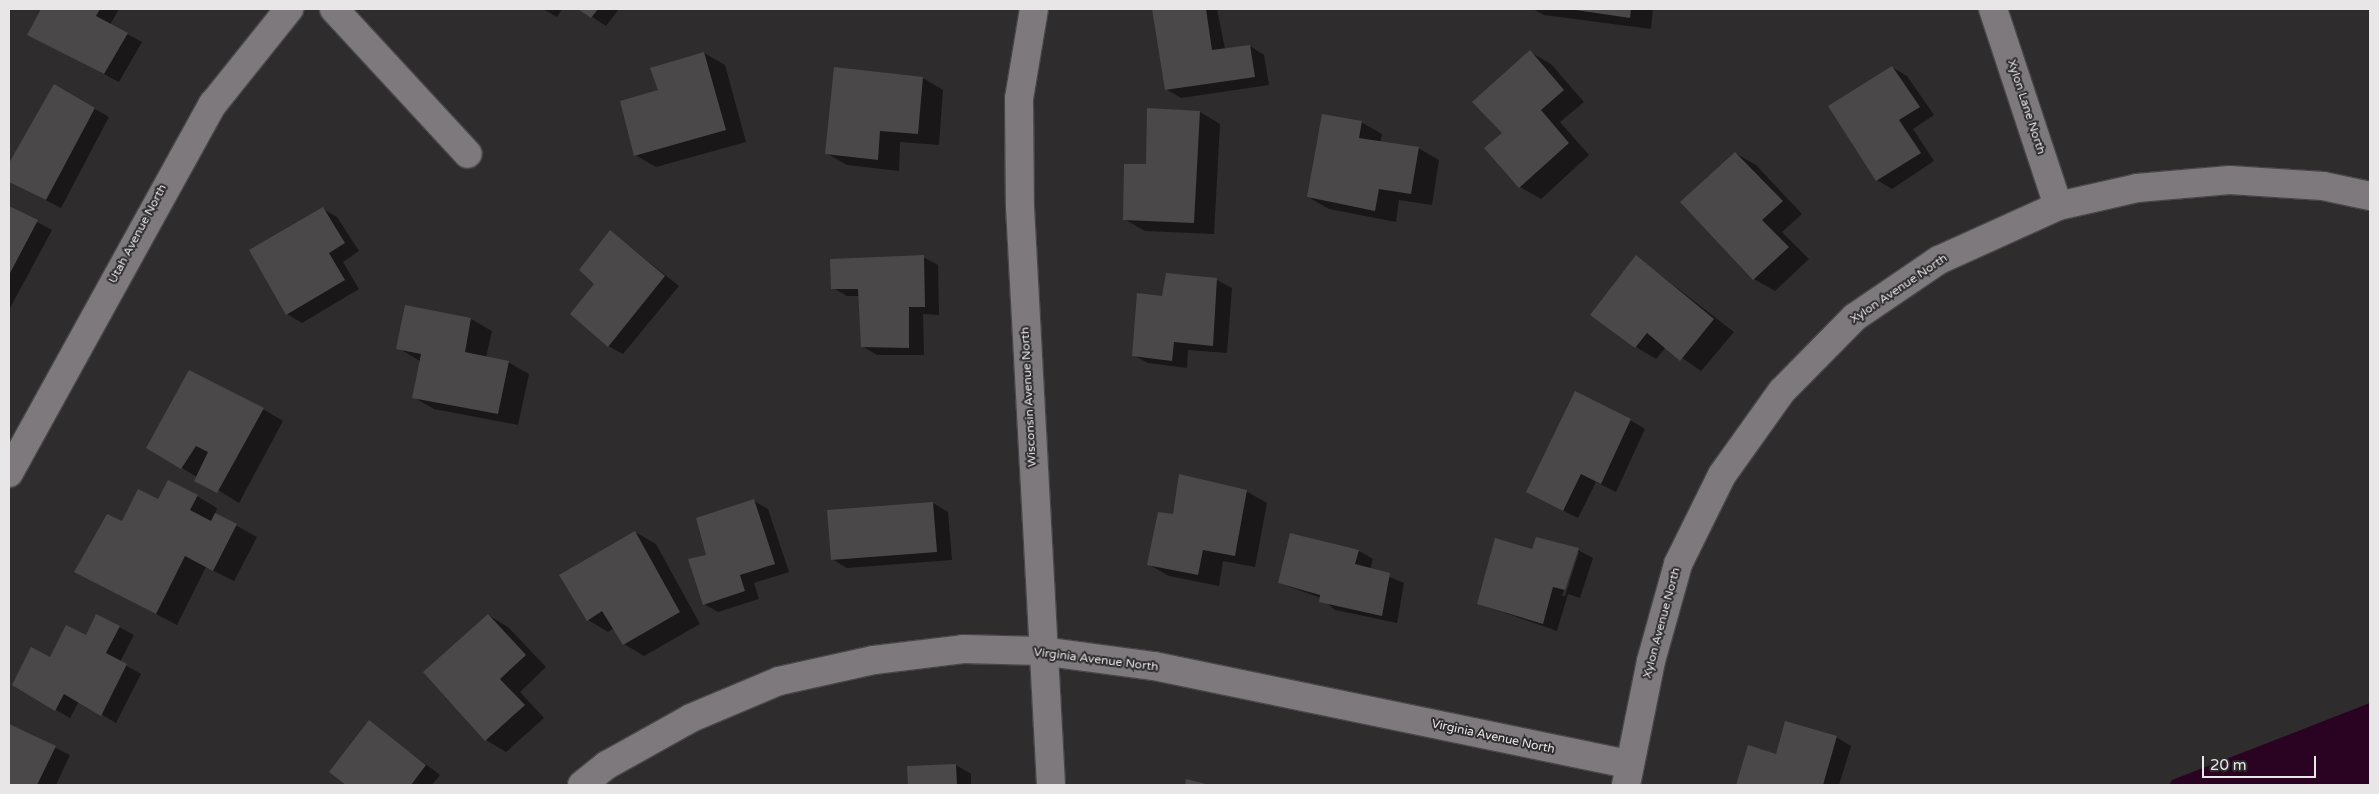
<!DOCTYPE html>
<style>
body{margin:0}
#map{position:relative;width:2379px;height:794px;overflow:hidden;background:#2f2c2e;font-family:"Varela Round",sans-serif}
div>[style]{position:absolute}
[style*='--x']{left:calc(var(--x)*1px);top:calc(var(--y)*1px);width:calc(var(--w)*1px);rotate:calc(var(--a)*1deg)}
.water>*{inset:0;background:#2b0322}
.shadow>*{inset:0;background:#0007}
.building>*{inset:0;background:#4b484a}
.roads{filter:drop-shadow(1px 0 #494748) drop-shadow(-1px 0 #494748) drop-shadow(0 1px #494748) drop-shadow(0 -1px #494748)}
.minor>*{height:28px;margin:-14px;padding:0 14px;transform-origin:14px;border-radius:14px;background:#7d797c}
span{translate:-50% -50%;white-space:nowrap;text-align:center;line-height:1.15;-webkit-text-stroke:4px #2f2c2e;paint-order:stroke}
.street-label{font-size:12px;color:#e8e6e7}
.frame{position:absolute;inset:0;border:10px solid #e8e6e7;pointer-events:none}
.scale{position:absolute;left:2202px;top:756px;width:114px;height:22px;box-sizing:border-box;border:2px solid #e8e6e7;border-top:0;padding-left:6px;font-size:15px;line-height:18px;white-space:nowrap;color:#e8e6e7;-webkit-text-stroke:4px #2f2c2e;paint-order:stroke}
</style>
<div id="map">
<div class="water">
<i style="clip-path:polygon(2370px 703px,2370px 785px,2169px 785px,2172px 780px)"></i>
</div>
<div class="shadow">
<i style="clip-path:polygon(42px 9px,119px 9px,110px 25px,142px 42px,119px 82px,29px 35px)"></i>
<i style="clip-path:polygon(543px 9px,562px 9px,557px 17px)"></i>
<i style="clip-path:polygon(580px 9px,619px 9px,606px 26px)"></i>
<i style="clip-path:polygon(1217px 9px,1225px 49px,1250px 46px,1264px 55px,1269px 85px,1181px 98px,1166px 89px,1154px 10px)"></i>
<i style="clip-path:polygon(1533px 9px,1653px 9px,1651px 29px,1544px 15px)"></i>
<i style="clip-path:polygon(1530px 52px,1551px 64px,1584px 102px,1560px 122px,1589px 155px,1541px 199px,1520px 187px,1504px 133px)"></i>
<i style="clip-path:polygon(704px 53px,725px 65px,746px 142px,656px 167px,635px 155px,659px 91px)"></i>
<i style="clip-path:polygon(1892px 67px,1907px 76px,1934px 115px,1913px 129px,1934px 161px,1892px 189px,1877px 180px,1830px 106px)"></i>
<i style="clip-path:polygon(923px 78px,943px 90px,939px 145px,900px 142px,899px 171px,847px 165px,826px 153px)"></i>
<i style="clip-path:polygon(54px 85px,109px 117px,61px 208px,9px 181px,9px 165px)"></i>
<i style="clip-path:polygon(1200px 112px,1220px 124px,1214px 234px,1145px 231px,1124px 219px,1147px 165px)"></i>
<i style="clip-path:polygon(1361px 122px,1382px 134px,1380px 143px,1418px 148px,1439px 160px,1432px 205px,1399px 200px,1396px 222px,1329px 209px,1308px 197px)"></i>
<i style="clip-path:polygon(1735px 153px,1756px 165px,1802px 214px,1782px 232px,1809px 259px,1775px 291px,1754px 279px)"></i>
<i style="clip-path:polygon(9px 207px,52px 230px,9px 310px)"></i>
<i style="clip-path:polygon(323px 209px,337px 217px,359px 251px,343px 262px,359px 289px,302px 323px,287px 314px)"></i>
<i style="clip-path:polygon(611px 232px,679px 286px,623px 354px,608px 346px,596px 283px)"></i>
<i style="clip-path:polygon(923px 257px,938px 265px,939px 315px,923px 314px,924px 355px,877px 355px,862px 346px,860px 296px,847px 296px,833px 288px)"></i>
<i style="clip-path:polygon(1637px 257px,1734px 332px,1701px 371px,1666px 347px,1656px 359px,1636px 347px)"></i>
<i style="clip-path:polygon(1217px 280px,1232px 288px,1227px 353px,1188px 350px,1187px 368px,1148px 363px,1133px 355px,1163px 297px)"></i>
<i style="clip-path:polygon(406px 307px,471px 319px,492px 331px,486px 358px,508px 362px,529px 374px,518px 425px,434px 409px,413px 397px,420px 361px,398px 348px)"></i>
<i style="clip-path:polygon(263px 409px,283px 421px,239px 503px,148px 447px)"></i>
<i style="clip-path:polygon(1630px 420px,1645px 429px,1616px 492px,1596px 482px,1578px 518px,1542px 500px)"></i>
<i style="clip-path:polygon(1246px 491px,1267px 503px,1255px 567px,1223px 561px,1219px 586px,1169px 576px,1148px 564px,1174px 515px)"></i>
<i style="clip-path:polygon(197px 496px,217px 508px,215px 514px,257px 537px,234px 581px,206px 567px,177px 625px,76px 572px,122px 523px,158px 501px)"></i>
<i style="clip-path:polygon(754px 501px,768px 509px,789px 572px,754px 583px,759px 599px,718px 612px,704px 604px,708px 556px)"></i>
<i style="clip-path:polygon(933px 503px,948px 512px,952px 560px,847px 568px,832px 559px,828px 511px)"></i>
<i style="clip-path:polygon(635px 532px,656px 544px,700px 624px,644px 656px,624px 644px,614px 628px,608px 632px,588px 620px)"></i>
<i style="clip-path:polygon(evenodd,1578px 550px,1593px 558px,1580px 598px,1568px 594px,1557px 631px,1479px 604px,1533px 551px,1578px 550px,1576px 552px,1579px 552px,1565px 596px,1562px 596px,1576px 552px)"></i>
<i style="clip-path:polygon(1359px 551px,1373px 559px,1370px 569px,1404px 583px,1397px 623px,1335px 610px,1321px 598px,1279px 583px)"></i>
<i style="clip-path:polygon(488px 615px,508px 627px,546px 667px,520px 692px,544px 718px,506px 752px,486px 740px,425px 672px)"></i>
<i style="clip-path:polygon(119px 627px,134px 635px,120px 662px,141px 674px,116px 723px,79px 701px,70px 718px,13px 685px,86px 637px)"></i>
<i style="clip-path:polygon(369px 721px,440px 775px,432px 785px,348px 785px,331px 772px)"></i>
<i style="clip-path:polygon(9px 725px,70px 755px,56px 785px,9px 785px)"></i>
<i style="clip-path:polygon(1836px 737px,1851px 746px,1839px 785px,1738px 784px,1777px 755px)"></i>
<i style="clip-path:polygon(956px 765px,971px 774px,971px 785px,909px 785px,908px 767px)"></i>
</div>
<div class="building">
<i style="clip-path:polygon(41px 9px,100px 9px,96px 16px,128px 33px,104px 74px,27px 35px)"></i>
<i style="clip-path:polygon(578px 9px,598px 9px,591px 18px)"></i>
<i style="clip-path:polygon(1152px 9px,1206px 9px,1212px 50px,1250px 45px,1255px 77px,1165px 90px)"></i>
<i style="clip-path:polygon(1569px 9px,1631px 9px,1630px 18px)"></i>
<i style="clip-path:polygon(1530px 50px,1564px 90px,1541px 110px,1569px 143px,1519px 188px,1484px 148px,1502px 133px,1472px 102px)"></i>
<i style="clip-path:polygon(704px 52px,726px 130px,634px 156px,620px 101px,658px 90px,650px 68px)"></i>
<i style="clip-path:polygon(1892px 66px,1920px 107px,1899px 120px,1921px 153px,1876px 181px,1828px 106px)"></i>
<i style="clip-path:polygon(834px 67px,923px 77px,918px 134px,880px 131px,878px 160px,825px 154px)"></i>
<i style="clip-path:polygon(54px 84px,95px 108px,46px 200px,9px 182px,9px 163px)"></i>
<i style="clip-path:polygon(1147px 108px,1200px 111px,1194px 223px,1123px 220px,1124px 164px,1146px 164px)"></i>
<i style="clip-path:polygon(1322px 114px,1362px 121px,1359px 138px,1419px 147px,1411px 194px,1379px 189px,1375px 211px,1307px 197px)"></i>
<i style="clip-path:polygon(1735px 152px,1783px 201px,1762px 220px,1789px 247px,1753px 280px,1680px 202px)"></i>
<i style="clip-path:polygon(9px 206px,38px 220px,9px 275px)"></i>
<i style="clip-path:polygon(323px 207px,345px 243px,329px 253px,345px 280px,286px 315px,249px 250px)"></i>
<i style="clip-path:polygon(610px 230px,665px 276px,608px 347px,570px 314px,594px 284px,579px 270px)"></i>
<i style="clip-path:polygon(924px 255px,925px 307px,909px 307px,909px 348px,861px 347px,858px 289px,831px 289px,830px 259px)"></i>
<i style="clip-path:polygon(1636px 255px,1714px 319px,1680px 361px,1647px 333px,1635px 348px,1590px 315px)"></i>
<i style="clip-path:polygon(1166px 273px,1217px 278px,1213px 346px,1174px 342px,1172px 361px,1132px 356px,1137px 293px,1162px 296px)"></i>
<i style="clip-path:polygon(405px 305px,471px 318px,465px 352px,509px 361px,498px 414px,412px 398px,421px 354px,396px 349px)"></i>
<i style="clip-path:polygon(189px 370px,264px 408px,217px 493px,194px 481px,208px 452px,196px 446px,181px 469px,146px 448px)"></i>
<i style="clip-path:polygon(1575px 391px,1631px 419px,1601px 484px,1581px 474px,1563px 511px,1526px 492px)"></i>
<i style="clip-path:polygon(1179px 474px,1247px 490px,1235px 556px,1203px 550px,1198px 575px,1147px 565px,1158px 512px,1173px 514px)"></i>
<i style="clip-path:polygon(168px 480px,198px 495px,190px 510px,211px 521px,215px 513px,237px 524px,213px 571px,185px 556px,156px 614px,74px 572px,107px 514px,122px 521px,138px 489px,158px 499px)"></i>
<i style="clip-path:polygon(754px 499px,775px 564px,740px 575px,745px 591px,703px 605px,688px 559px,706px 555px,696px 518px)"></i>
<i style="clip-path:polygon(933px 502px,937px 552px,831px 560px,827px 510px)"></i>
<i style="clip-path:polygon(635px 531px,680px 612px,623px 645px,602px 611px,587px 621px,559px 575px)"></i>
<i style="clip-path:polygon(1290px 533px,1359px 550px,1355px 564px,1390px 573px,1382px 616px,1319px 602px,1320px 595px,1278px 583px)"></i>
<i style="clip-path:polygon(1536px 537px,1579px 548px,1565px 590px,1553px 587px,1543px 624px,1477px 604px,1495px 538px,1532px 549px)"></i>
<i style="clip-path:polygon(96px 614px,120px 626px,106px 653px,127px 664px,101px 716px,64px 694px,55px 711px,12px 685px,31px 647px,50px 657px,66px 625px,86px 635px)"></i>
<i style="clip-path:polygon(488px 614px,526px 655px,500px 679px,525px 705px,485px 741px,423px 672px)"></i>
<i style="clip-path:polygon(369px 720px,426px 765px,411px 785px,346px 785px,329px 772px)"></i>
<i style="clip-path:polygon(1785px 721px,1837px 736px,1823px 785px,1736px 785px,1748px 745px,1776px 754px)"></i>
<i style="clip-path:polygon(9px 724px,56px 746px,37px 785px,9px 785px)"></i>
<i style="clip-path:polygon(956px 764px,957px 785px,908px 785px,907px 766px)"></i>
<i style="clip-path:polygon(1186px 779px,1210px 785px,1185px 785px)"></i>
</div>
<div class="roads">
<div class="minor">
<i style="--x:334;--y:9;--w:197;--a:47.3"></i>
<i style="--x:1034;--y:9;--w:91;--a:99.5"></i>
<i style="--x:1019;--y:99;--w:108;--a:89.5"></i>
<i style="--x:1020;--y:207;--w:579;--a:86.93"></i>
<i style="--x:1993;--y:9;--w:207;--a:71.7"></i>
<i style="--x:9;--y:473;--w:422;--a:-61.1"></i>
<i style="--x:213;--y:104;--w:122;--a:-51.3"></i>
<i style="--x:582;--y:785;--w:32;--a:-39"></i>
<i style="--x:607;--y:765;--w:96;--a:-29.2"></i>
<i style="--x:691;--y:718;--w:95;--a:-22.8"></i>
<i style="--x:779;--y:681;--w:97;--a:-12.5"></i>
<i style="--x:874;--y:660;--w:90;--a:-7"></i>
<i style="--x:963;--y:649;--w:78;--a:1.5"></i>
<i style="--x:1041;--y:651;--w:114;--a:7.6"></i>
<i style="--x:1154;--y:666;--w:486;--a:11.7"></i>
<i style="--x:1626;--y:785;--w:126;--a:-78.6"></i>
<i style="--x:1651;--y:661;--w:101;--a:-74.4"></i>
<i style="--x:1678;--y:564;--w:99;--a:-63.7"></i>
<i style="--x:1722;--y:475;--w:103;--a:-54.5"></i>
<i style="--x:1782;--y:391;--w:104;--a:-45.4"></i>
<i style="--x:1855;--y:317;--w:102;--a:-34.2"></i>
<i style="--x:1939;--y:260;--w:131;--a:-24.4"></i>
<i style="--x:2058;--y:206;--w:81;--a:-12.8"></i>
<i style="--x:2137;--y:188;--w:93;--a:-4.9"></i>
<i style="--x:2230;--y:180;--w:93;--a:3.7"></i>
<i style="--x:2323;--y:186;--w:48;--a:12"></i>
</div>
</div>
<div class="street-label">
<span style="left:2026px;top:107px;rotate:72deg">Xylon Lane North</span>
<span style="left:138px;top:234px;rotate:-62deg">Utah Avenue North</span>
<span style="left:1899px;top:289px;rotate:-34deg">Xylon Avenue North</span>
<span style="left:1029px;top:397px;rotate:-93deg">Wisconsin Avenue North</span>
<span style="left:1662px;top:623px;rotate:-75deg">Xylon Avenue North</span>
<span style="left:1096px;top:660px;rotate:7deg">Virginia Avenue North</span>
<span style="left:1493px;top:737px;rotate:12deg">Virginia Avenue North</span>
</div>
<div class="frame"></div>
<div class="scale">20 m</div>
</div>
